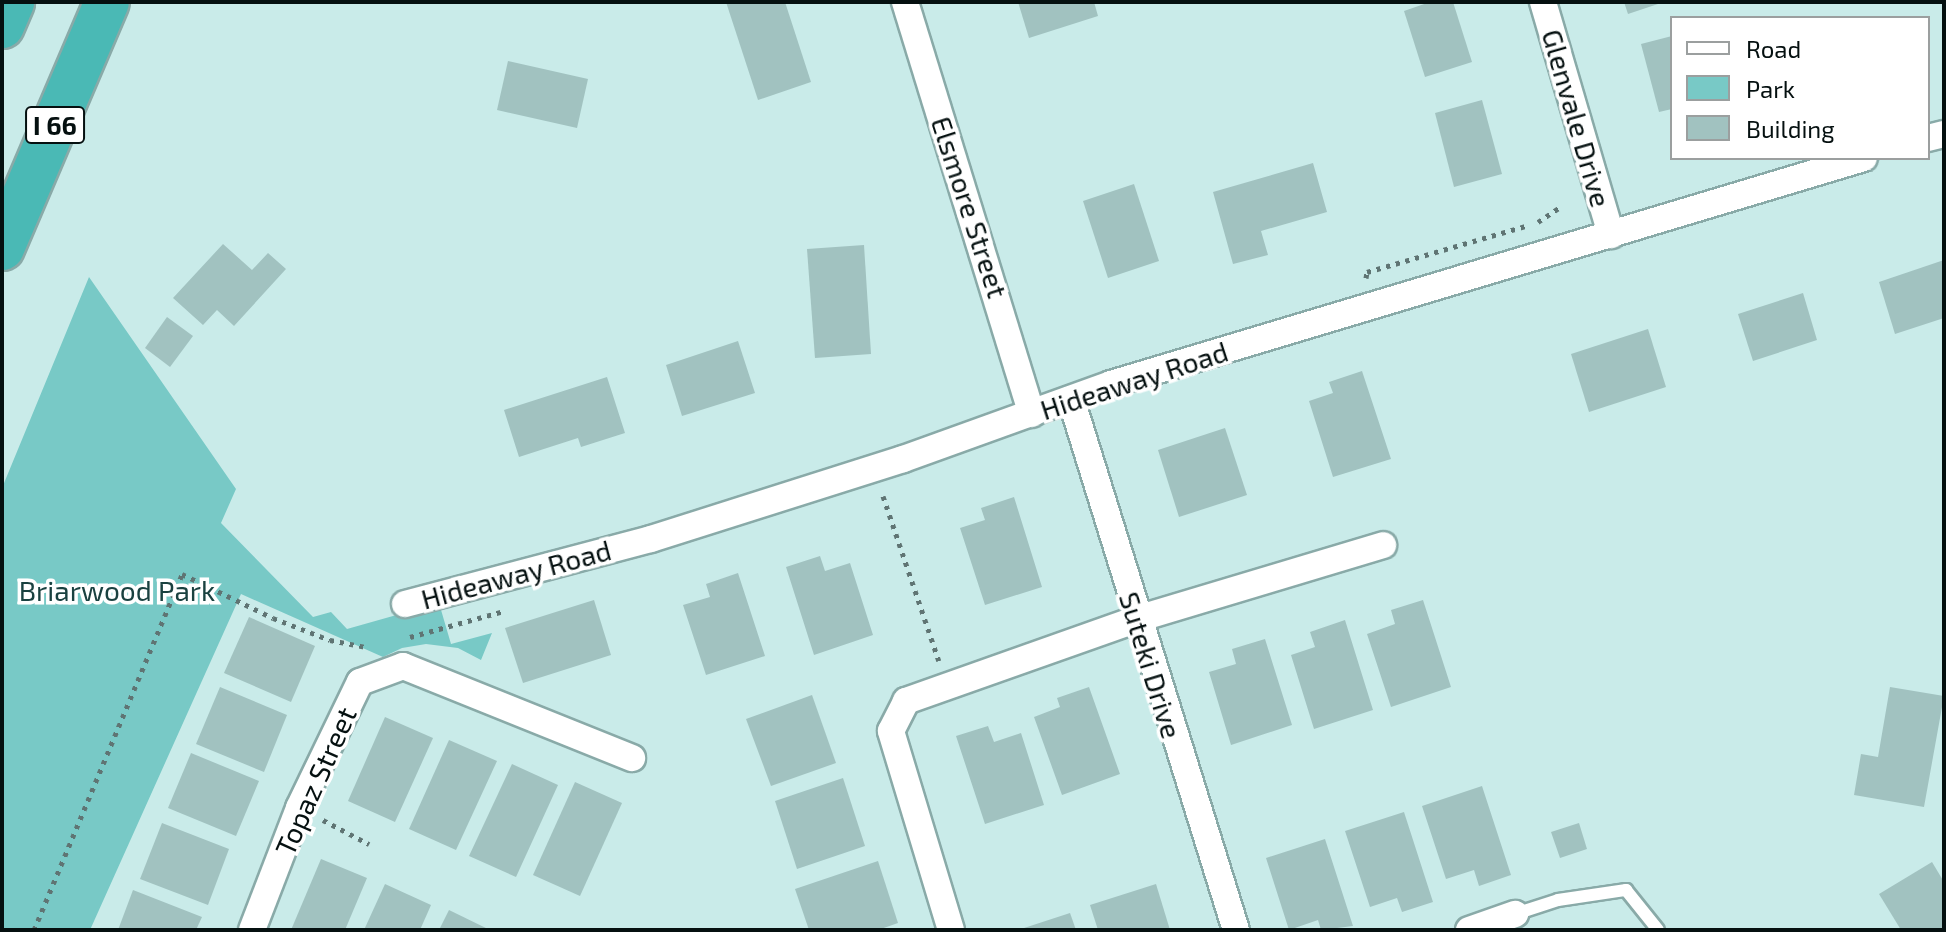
<!DOCTYPE html>
<style>
body{margin:0}
#map{position:relative;width:1946px;height:932px;overflow:hidden;background:#c9ebe9;font-family:"Exo 2",sans-serif}
div>[style]{position:absolute}
[style*='--x']{left:calc(var(--x)*1px);top:calc(var(--y)*1px);width:calc(var(--w)*1px);rotate:calc(var(--a)*1deg)}
.green>*{inset:0;background:#78c9c6}
.building>*{inset:0;background:#a1c2c0}
.path>*{height:5px;margin-top:-2.5px;transform-origin:0;background:repeating-linear-gradient(90deg,#5f7473 0 4px,transparent 0 10px)}
.roads{filter:drop-shadow(2px 0 #89aaa8) drop-shadow(-2px 0 #89aaa8) drop-shadow(0 2px #89aaa8) drop-shadow(0 -2px #89aaa8)}
.lane>*{height:12px;margin:-6px;padding:0 6px;transform-origin:6px;border-radius:6px;background:#fff}
.street>*{height:26px;margin:-13px;padding:0 13px;transform-origin:13px;border-radius:13px;background:#fff}
.highway>*{height:44px;margin:-22px;padding:0 22px;transform-origin:22px;border-radius:22px;background:#4ab9b5}
span{translate:-50% -50%;white-space:nowrap;text-align:center;line-height:1.15;-webkit-text-stroke:7px #fff;paint-order:stroke}
.shield-label span{padding:2px 6px;background:#fff;border:2px solid;border-radius:6px;-webkit-text-stroke-width:0}
.shield-label{font-size:26px;color:#051010;font-weight:700}
.street-label{font-size:28px;color:#051010}
.park-label{font-size:28px;color:#1a4140}
.frame{position:absolute;inset:0;border:4px solid #051010;pointer-events:none}
.legend{position:absolute;left:1670px;top:16px;width:260px;height:144px;box-sizing:border-box;background:#fff;border:2px solid #9b9f9f;margin:0;padding:10px 14px;list-style:none;font-size:24px;color:#051010}
.legend li{display:flex;align-items:center;gap:16px;height:40px}
.legend b{width:40px;border:2px solid #9b9f9f}
</style>
<div id="map">
<div class="green">
<i style="clip-path:polygon(89px 277px,236px 489px,221px 523px,313px 617px,331px 612px,347px 629px,439px 603px,451px 644px,492px 633px,481px 660px,458px 648px,426px 644px,402px 648px,383px 657px,241px 594px,90px 930px,2px 930px,2px 488px)"></i>
</div>
<div class="building">
<i style="clip-path:polygon(726px 2px,785px 2px,811px 82px,758px 100px)"></i>
<i style="clip-path:polygon(1018px 2px,1094px 2px,1098px 16px,1029px 38px)"></i>
<i style="clip-path:polygon(1430px 2px,1453px 2px,1472px 62px,1425px 77px,1404px 11px)"></i>
<i style="clip-path:polygon(1624px 2px,1660px 2px,1661px 3px,1628px 14px)"></i>
<i style="clip-path:polygon(1672px 36px,1672px 109px,1659px 112px,1641px 44px)"></i>
<i style="clip-path:polygon(508px 61px,588px 79px,577px 128px,497px 110px)"></i>
<i style="clip-path:polygon(1482px 100px,1502px 174px,1454px 187px,1435px 113px)"></i>
<i style="clip-path:polygon(1313px 163px,1327px 212px,1261px 231px,1268px 255px,1233px 264px,1213px 192px)"></i>
<i style="clip-path:polygon(1134px 184px,1159px 261px,1108px 278px,1083px 201px)"></i>
<i style="clip-path:polygon(223px 244px,252px 270px,268px 253px,286px 269px,234px 326px,217px 310px,203px 325px,173px 298px)"></i>
<i style="clip-path:polygon(864px 245px,871px 354px,815px 358px,807px 249px)"></i>
<i style="clip-path:polygon(1944px 260px,1944px 318px,1895px 334px,1879px 282px)"></i>
<i style="clip-path:polygon(1803px 293px,1817px 340px,1753px 361px,1738px 314px)"></i>
<i style="clip-path:polygon(167px 317px,193px 336px,170px 367px,145px 348px)"></i>
<i style="clip-path:polygon(1648px 329px,1666px 387px,1589px 412px,1571px 354px)"></i>
<i style="clip-path:polygon(738px 341px,755px 393px,682px 416px,666px 365px)"></i>
<i style="clip-path:polygon(1362px 371px,1391px 459px,1333px 477px,1309px 401px,1333px 393px,1329px 382px)"></i>
<i style="clip-path:polygon(607px 377px,625px 433px,581px 447px,578px 438px,519px 457px,504px 410px)"></i>
<i style="clip-path:polygon(1225px 428px,1247px 495px,1179px 517px,1158px 450px)"></i>
<i style="clip-path:polygon(1014px 497px,1042px 587px,985px 605px,960px 528px,985px 520px,981px 508px)"></i>
<i style="clip-path:polygon(820px 556px,825px 571px,850px 563px,873px 635px,814px 655px,786px 567px)"></i>
<i style="clip-path:polygon(738px 573px,765px 656px,706px 675px,683px 605px,710px 597px,706px 584px)"></i>
<i style="clip-path:polygon(594px 600px,611px 655px,523px 683px,505px 628px)"></i>
<i style="clip-path:polygon(1423px 600px,1451px 687px,1391px 707px,1367px 634px,1395px 624px,1391px 610px)"></i>
<i style="clip-path:polygon(249px 617px,315px 646px,291px 702px,224px 673px)"></i>
<i style="clip-path:polygon(1345px 620px,1373px 710px,1314px 729px,1291px 655px,1315px 647px,1310px 632px)"></i>
<i style="clip-path:polygon(1265px 639px,1292px 725px,1231px 745px,1209px 672px,1236px 664px,1232px 649px)"></i>
<i style="clip-path:polygon(220px 687px,287px 715px,264px 772px,196px 744px)"></i>
<i style="clip-path:polygon(1089px 687px,1120px 774px,1062px 795px,1034px 717px,1060px 707px,1057px 698px)"></i>
<i style="clip-path:polygon(1890px 687px,1944px 696px,1924px 807px,1854px 795px,1861px 754px,1878px 757px)"></i>
<i style="clip-path:polygon(812px 695px,836px 763px,771px 786px,746px 719px)"></i>
<i style="clip-path:polygon(385px 717px,433px 738px,395px 822px,348px 801px)"></i>
<i style="clip-path:polygon(988px 726px,994px 742px,1021px 733px,1044px 805px,985px 824px,956px 736px)"></i>
<i style="clip-path:polygon(449px 740px,497px 761px,456px 850px,409px 829px)"></i>
<i style="clip-path:polygon(191px 753px,259px 781px,236px 836px,168px 808px)"></i>
<i style="clip-path:polygon(512px 764px,558px 785px,516px 877px,469px 856px)"></i>
<i style="clip-path:polygon(843px 778px,865px 846px,797px 869px,775px 801px)"></i>
<i style="clip-path:polygon(575px 782px,622px 803px,580px 896px,533px 875px)"></i>
<i style="clip-path:polygon(1482px 786px,1511px 875px,1479px 886px,1474px 870px,1446px 879px,1422px 806px)"></i>
<i style="clip-path:polygon(1404px 812px,1433px 902px,1402px 912px,1397px 898px,1370px 907px,1345px 831px)"></i>
<i style="clip-path:polygon(162px 823px,229px 849px,208px 905px,140px 879px)"></i>
<i style="clip-path:polygon(1579px 823px,1587px 849px,1560px 858px,1551px 832px)"></i>
<i style="clip-path:polygon(1325px 839px,1353px 926px,1321px 930px,1318px 920px,1289px 930px,1266px 858px)"></i>
<i style="clip-path:polygon(321px 859px,367px 878px,345px 930px,291px 930px)"></i>
<i style="clip-path:polygon(878px 861px,898px 923px,878px 930px,809px 930px,795px 889px)"></i>
<i style="clip-path:polygon(1932px 862px,1944px 882px,1944px 930px,1901px 930px,1879px 894px)"></i>
<i style="clip-path:polygon(385px 884px,431px 905px,420px 930px,364px 930px)"></i>
<i style="clip-path:polygon(1156px 884px,1170px 930px,1098px 930px,1090px 905px)"></i>
<i style="clip-path:polygon(133px 890px,202px 917px,196px 930px,118px 930px)"></i>
<i style="clip-path:polygon(449px 910px,490px 930px,439px 930px)"></i>
<i style="clip-path:polygon(1070px 913px,1076px 930px,1021px 930px,1021px 929px)"></i>
</div>
<div class="path">
<i style="--x:1538;--y:222;--w:27;--a:-34"></i>
<i style="--x:1366;--y:278;--w:6;--a:-81"></i>
<i style="--x:1367;--y:272;--w:169;--a:-16.2"></i>
<i style="--x:883;--y:496;--w:174;--a:71.3"></i>
<i style="--x:410;--y:637;--w:98;--a:-15.5"></i>
<i style="--x:323;--y:820;--w:52;--a:27.6"></i>
<i style="--x:34;--y:930;--w:386;--a:-67.4"></i>
<i style="--x:182;--y:574;--w:101;--a:25.8"></i>
<i style="--x:273;--y:618;--w:61;--a:21.1"></i>
<i style="--x:330;--y:640;--w:36;--a:11"></i>
</div>
<div class="roads">
<div class="lane">
<i style="--x:1515;--y:914;--w:45;--a:-18"></i>
<i style="--x:1558;--y:900;--w:69;--a:-8.4"></i>
<i style="--x:1626;--y:890;--w:51;--a:51.3"></i>
</div>
<div class="street">
<i style="--x:905;--y:2;--w:431;--a:72.9"></i>
<i style="--x:1543;--y:2;--w:243;--a:73.7"></i>
<i style="--x:1928;--y:138;--w:16;--a:-14"></i>
<i style="--x:1071;--y:399;--w:556;--a:72.74"></i>
<i style="--x:405;--y:604;--w:254;--a:-14.8"></i>
<i style="--x:651;--y:539;--w:264;--a:-17.6"></i>
<i style="--x:903;--y:459;--w:221;--a:-19.8"></i>
<i style="--x:1111;--y:384;--w:786;--a:-16.71"></i>
<i style="--x:252;--y:930;--w:131;--a:-68.9"></i>
<i style="--x:299;--y:808;--w:140;--a:-64.2"></i>
<i style="--x:360;--y:682;--w:46;--a:-20.4"></i>
<i style="--x:403;--y:666;--w:247;--a:21.9"></i>
<i style="--x:951;--y:930;--w:208;--a:-106.8"></i>
<i style="--x:891;--y:731;--w:34;--a:-63"></i>
<i style="--x:906;--y:701;--w:245;--a:-19.5"></i>
<i style="--x:1137;--y:619;--w:257;--a:-16.7"></i>
<i style="--x:1469;--y:930;--w:49;--a:-19.2"></i>
</div>
<div class="highway">
<i style="--x:2;--y:26;--w:26;--a:-67"></i>
<i style="--x:2;--y:248;--w:267;--a:-66.9"></i>
</div>
</div>
<div class="shield-label">
<span style="left:55px;top:125px">I 66</span>
</div>
<div class="street-label">
<span style="left:1577px;top:118px;rotate:74deg">Glenvale Drive</span>
<span style="left:970px;top:207px;rotate:72deg">Elsmore Street</span>
<span style="left:1134px;top:380px;rotate:-18deg">Hideaway Road</span>
<span style="left:516px;top:574px;rotate:-15deg">Hideaway Road</span>
<span style="left:1151px;top:665px;rotate:73deg">Suteki Drive</span>
<span style="left:315px;top:781px;rotate:-66deg">Topaz Street</span>
</div>
<div class="park-label">
<span style="left:117px;top:590px">Briarwood Park</span>
</div>
<div class="frame"></div>
<ul class="legend">
<li><b style="height:10px;background:#fff"></b>Road</li>
<li><b style="height:22px;background:#78c9c6"></b>Park</li>
<li><b style="height:22px;background:#a1c2c0"></b>Building</li>
</ul>
</div>
